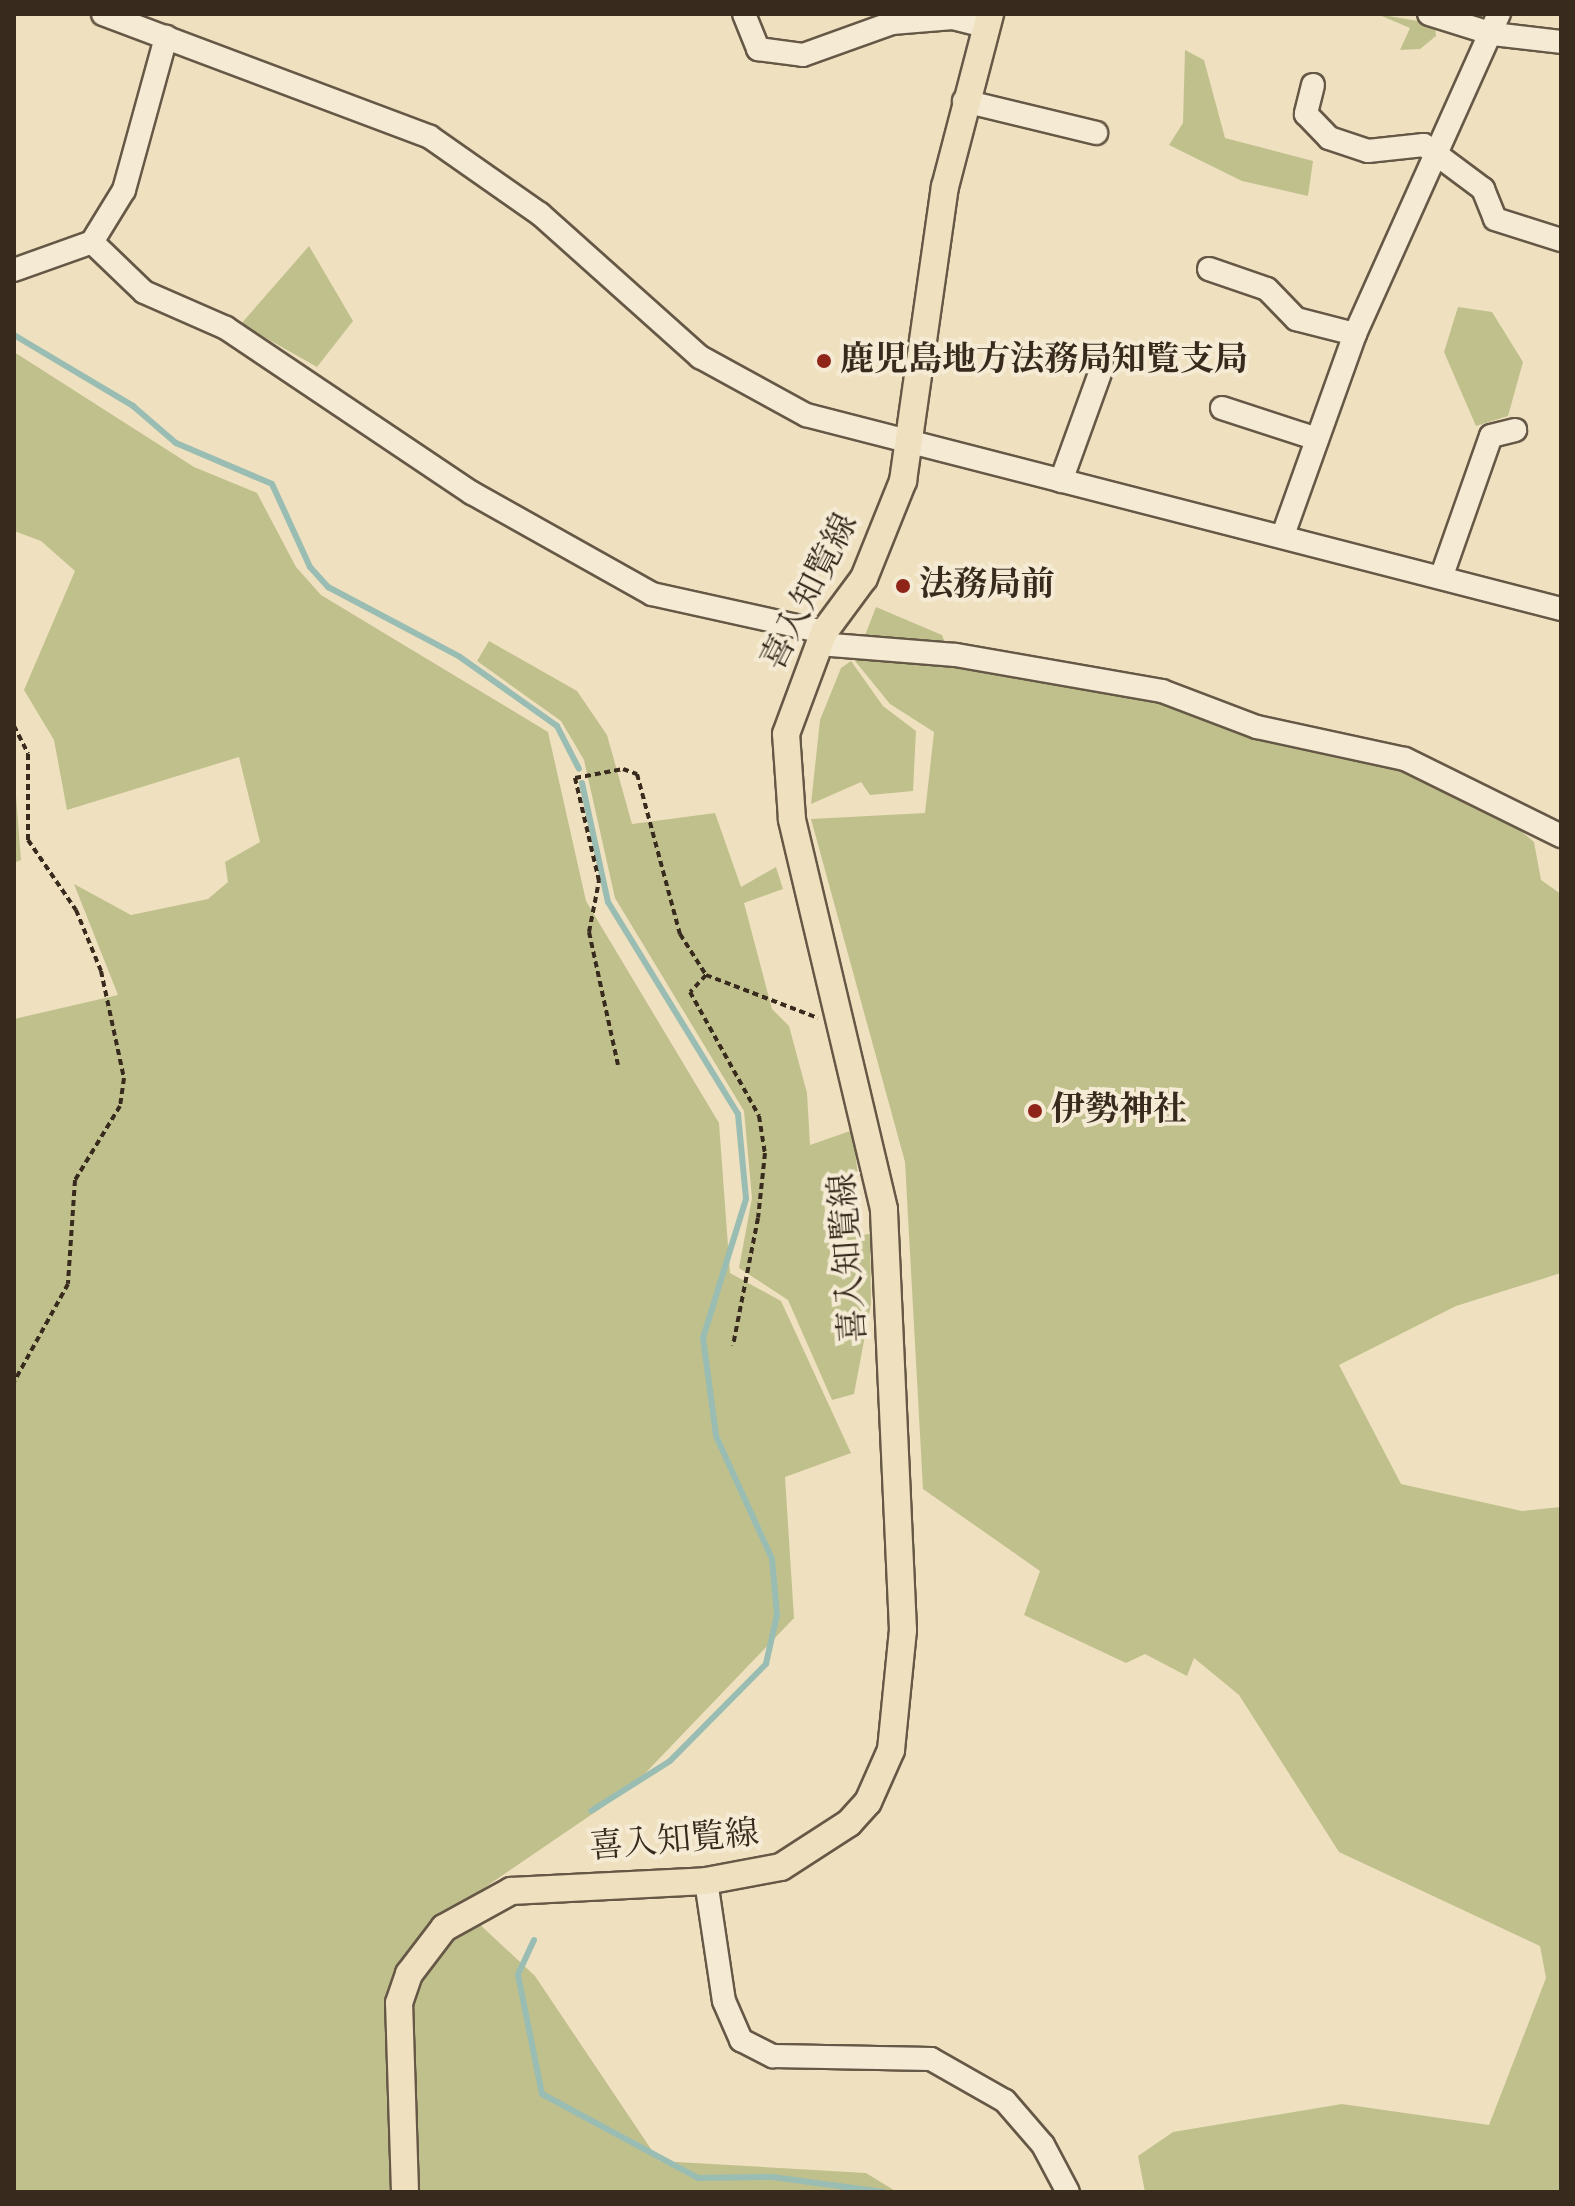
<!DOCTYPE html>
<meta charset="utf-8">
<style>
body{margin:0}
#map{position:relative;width:1575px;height:2206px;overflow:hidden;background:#efe0bf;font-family:"IM FELL DW Pica","Noto Serif JP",serif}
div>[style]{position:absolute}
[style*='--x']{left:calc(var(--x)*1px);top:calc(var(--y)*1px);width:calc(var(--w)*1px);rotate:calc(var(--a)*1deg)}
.green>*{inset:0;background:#c0c08d}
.stream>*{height:6px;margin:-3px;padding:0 3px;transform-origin:3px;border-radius:3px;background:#9abdb3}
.path>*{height:4px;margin-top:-2px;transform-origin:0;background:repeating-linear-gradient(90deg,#382b1e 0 6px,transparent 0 10px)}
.roads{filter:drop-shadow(2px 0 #665846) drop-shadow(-2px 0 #665846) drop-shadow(0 2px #665846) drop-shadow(0 -2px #665846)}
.minor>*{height:22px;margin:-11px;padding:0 11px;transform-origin:11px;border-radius:11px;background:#f5ebd5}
.major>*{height:26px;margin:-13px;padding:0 13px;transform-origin:13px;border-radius:13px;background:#efe0bf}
.dots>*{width:22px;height:22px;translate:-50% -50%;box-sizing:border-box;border:4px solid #f5ebd5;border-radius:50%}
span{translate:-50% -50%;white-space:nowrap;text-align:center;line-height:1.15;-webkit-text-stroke:8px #f5ebd5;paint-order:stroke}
.poi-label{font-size:34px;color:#382b1e;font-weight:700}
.left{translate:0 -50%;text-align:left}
.street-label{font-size:34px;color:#382b1e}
.frame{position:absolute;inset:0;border:16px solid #382b1e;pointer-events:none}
</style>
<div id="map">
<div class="green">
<i style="clip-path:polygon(1377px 14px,1435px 24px,1436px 36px,1420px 49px,1400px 50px,1410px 28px)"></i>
<i style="clip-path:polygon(1185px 50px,1204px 60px,1225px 138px,1313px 161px,1308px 196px,1242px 181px,1169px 145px,1183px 123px)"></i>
<i style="clip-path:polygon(309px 246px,353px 321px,317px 367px,241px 324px)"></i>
<i style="clip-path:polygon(1458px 307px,1492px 312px,1523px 362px,1508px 416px,1476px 426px,1444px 352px)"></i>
<i style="clip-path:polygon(14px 352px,194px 467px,257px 493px,296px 567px,321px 595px,548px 732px,586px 901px,719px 1123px,730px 1273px,781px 1301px,851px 1453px,785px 1477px,794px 1618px,632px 1787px,459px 1905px,535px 1976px,659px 2161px,866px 2173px,897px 2192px,14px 2192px,14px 1019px,118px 995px,74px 884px,131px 915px,208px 899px,228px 882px,225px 862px,260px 842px,239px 757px,67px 810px,54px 740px,24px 690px,75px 571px,41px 541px,14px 531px)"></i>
<i style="clip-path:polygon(876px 607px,942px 635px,952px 660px,1158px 699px,1410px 769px,1503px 816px,1534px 842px,1541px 880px,1561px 894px,1561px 1273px,1456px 1306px,1339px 1365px,1401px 1484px,1522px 1511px,1561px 1507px,1561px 2192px,1145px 2192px,1138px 2156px,1173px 2132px,1342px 2104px,1489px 2125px,1546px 1978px,1540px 1946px,1339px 1852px,1239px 1695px,1194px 1658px,1187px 1676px,1145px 1654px,1126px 1663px,1024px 1615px,1040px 1571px,923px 1489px,905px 1162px,811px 819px,925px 813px,934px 732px,890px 704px,855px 661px)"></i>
<i style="clip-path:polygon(489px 641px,577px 691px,607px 735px,632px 824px,715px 813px,741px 887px,776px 867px,783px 889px,744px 903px,772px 1009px,789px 1026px,807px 1093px,810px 1145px,853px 1130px,858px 1177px,823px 1185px,827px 1239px,870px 1234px,871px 1304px,854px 1394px,832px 1400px,788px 1300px,739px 1268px,752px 1198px,744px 1111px,615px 898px,584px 760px,561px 721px,477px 661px)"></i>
<i style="clip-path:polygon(851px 661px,883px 706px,916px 731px,913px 791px,870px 795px,861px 782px,811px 804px,820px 720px,841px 668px)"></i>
<i style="clip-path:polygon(14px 771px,21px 860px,14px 863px)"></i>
</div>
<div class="stream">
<i style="--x:14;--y:335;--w:139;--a:30.8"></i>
<i style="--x:133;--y:406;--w:57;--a:40.7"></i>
<i style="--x:176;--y:443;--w:104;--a:23.1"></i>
<i style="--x:272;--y:484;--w:91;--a:65.4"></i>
<i style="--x:310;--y:567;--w:27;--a:48"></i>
<i style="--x:328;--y:587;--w:149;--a:27.9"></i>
<i style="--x:460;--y:657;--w:119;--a:35.4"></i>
<i style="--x:557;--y:726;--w:48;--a:62.9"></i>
<i style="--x:582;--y:783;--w:122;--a:77.7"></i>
<i style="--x:608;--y:902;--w:249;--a:58.5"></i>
<i style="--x:738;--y:1114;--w:85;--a:84.6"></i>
<i style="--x:746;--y:1199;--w:145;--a:107.2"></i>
<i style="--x:703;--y:1338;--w:99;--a:82.4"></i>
<i style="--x:716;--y:1436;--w:135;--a:65.5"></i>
<i style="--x:772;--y:1559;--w:56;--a:84.9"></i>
<i style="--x:777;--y:1615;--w:50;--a:102.7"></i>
<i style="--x:766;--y:1664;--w:136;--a:134.7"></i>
<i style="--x:670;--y:1761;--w:93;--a:147.7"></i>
<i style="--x:534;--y:1940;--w:38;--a:115"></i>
<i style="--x:518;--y:1975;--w:121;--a:78.6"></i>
<i style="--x:542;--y:2094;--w:177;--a:28.3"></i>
<i style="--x:698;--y:2178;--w:74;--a:-0.8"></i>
<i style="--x:772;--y:2177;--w:112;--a:7.7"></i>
</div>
<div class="path">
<i style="--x:14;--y:726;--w:31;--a:63"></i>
<i style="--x:28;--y:754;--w:86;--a:90"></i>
<i style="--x:28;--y:840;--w:85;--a:55.6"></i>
<i style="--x:76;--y:910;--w:66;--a:67.7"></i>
<i style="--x:101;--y:971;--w:109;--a:77.9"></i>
<i style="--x:124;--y:1078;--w:28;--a:98"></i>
<i style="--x:120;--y:1106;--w:87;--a:121.3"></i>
<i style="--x:75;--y:1180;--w:104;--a:93.9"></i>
<i style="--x:68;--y:1284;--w:112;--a:118.9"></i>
<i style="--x:706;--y:975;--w:120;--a:21"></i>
<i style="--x:618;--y:1065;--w:136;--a:-102.3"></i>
<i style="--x:589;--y:932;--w:52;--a:-78.9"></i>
<i style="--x:599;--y:881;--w:106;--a:-103.1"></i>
<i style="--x:575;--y:778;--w:49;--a:-10.6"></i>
<i style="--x:623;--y:769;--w:15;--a:20"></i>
<i style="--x:637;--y:774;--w:166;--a:75"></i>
<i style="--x:680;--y:934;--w:49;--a:57.6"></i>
<i style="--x:706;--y:975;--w:23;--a:133"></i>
<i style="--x:690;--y:992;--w:142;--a:60.9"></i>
<i style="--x:759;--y:1116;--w:37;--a:81"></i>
<i style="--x:765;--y:1153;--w:65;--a:96.1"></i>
<i style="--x:758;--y:1218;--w:130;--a:101.1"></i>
</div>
<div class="roads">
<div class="minor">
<i style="--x:103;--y:14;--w:349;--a:20.6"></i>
<i style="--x:430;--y:137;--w:134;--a:35"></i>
<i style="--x:540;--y:214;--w:215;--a:41.8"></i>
<i style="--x:700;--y:357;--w:121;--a:28.7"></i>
<i style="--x:806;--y:415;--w:780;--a:14.41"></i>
<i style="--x:744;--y:14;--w:38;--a:68"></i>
<i style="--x:758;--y:49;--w:45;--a:7.6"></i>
<i style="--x:803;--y:55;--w:95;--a:-19.8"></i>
<i style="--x:892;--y:23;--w:61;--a:-4.7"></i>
<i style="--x:953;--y:18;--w:34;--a:14"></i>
<i style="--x:1429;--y:14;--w:67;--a:17.4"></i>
<i style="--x:1493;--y:34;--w:68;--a:6.7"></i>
<i style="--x:1313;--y:85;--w:30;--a:104"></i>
<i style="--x:1306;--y:114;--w:33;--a:46"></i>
<i style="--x:1329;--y:138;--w:41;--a:18.4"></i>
<i style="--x:1368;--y:151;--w:56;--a:-6.1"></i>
<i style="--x:1424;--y:145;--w:74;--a:36.7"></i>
<i style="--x:1483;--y:189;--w:32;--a:68"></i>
<i style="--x:1495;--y:219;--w:69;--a:17.7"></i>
<i style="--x:964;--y:101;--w:136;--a:13.6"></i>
<i style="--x:92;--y:242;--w:72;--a:43.9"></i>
<i style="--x:144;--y:292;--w:90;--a:23.7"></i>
<i style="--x:226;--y:328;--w:296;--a:33.9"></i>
<i style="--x:472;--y:493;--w:206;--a:29.3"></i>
<i style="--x:652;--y:594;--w:176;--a:12.5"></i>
<i style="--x:1209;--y:269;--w:61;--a:19"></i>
<i style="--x:1267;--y:289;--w:42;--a:46"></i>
<i style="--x:1296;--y:319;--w:61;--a:14.3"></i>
<i style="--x:14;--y:270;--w:83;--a:-19.7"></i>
<i style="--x:92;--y:242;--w:61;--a:-58.4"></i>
<i style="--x:124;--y:190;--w:159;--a:-74.6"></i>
<i style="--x:1222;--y:408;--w:100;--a:18.1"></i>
<i style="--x:1061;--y:481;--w:120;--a:-70.1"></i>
<i style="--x:1283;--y:535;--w:214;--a:-70.3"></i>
<i style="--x:1355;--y:334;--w:351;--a:-65.8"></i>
<i style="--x:1442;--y:575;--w:147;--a:-70.6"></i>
<i style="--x:1491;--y:436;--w:25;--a:-14"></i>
<i style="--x:819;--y:644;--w:137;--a:4.6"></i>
<i style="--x:956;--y:655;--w:209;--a:9.9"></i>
<i style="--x:1162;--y:691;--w:102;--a:20.8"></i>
<i style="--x:1257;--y:727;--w:151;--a:12.2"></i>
<i style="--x:1405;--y:759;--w:174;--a:26.3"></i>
<i style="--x:706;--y:1881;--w:121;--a:81.5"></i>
<i style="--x:724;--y:2001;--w:43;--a:66.4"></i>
<i style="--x:741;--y:2040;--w:36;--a:27"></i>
<i style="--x:773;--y:2056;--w:158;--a:1.1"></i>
<i style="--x:931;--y:2059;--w:85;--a:29.6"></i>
<i style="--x:1005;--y:2101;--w:58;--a:49.2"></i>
<i style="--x:1043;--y:2145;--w:53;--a:62"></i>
</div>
<div class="major">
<i style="--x:405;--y:2192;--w:189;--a:-91.8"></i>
<i style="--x:399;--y:2003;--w:31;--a:-71"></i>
<i style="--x:409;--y:1974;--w:58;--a:-52.7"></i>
<i style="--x:444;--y:1928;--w:77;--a:-28.9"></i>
<i style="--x:511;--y:1891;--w:195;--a:-2.9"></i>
<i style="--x:706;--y:1881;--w:76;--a:-10.6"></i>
<i style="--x:781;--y:1867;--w:81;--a:-32.9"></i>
<i style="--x:849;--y:1823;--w:28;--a:-48"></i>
<i style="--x:868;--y:1802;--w:57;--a:-66.1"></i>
<i style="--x:891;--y:1750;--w:121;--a:-84.3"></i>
<i style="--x:903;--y:1630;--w:421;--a:-92.6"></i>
<i style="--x:884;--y:1209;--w:401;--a:-103.3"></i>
<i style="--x:792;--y:819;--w:85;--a:-94"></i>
<i style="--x:786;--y:734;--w:109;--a:-69.6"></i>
<i style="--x:824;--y:632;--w:67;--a:-53.5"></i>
<i style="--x:864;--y:578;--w:105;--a:-68.1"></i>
<i style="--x:903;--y:481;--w:297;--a:-81.9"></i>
<i style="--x:945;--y:187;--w:179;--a:-75.4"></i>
</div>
</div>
<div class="dots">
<i style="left:824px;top:361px;background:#8f2418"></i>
<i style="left:903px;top:586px;background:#8f2418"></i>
<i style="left:1035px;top:1111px;background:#8f2418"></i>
</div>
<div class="poi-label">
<span class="left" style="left:840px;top:361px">鹿児島地方法務局知覧支局</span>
<span class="left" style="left:919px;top:586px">法務局前</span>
<span class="left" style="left:1051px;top:1111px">伊勢神社</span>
</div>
<div class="street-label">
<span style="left:810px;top:592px;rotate:-63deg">喜入知覧線</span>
<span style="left:849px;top:1258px;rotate:-94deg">喜入知覧線</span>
<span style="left:674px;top:1841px;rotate:-5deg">喜入知覧線</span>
</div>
<div class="frame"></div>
</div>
